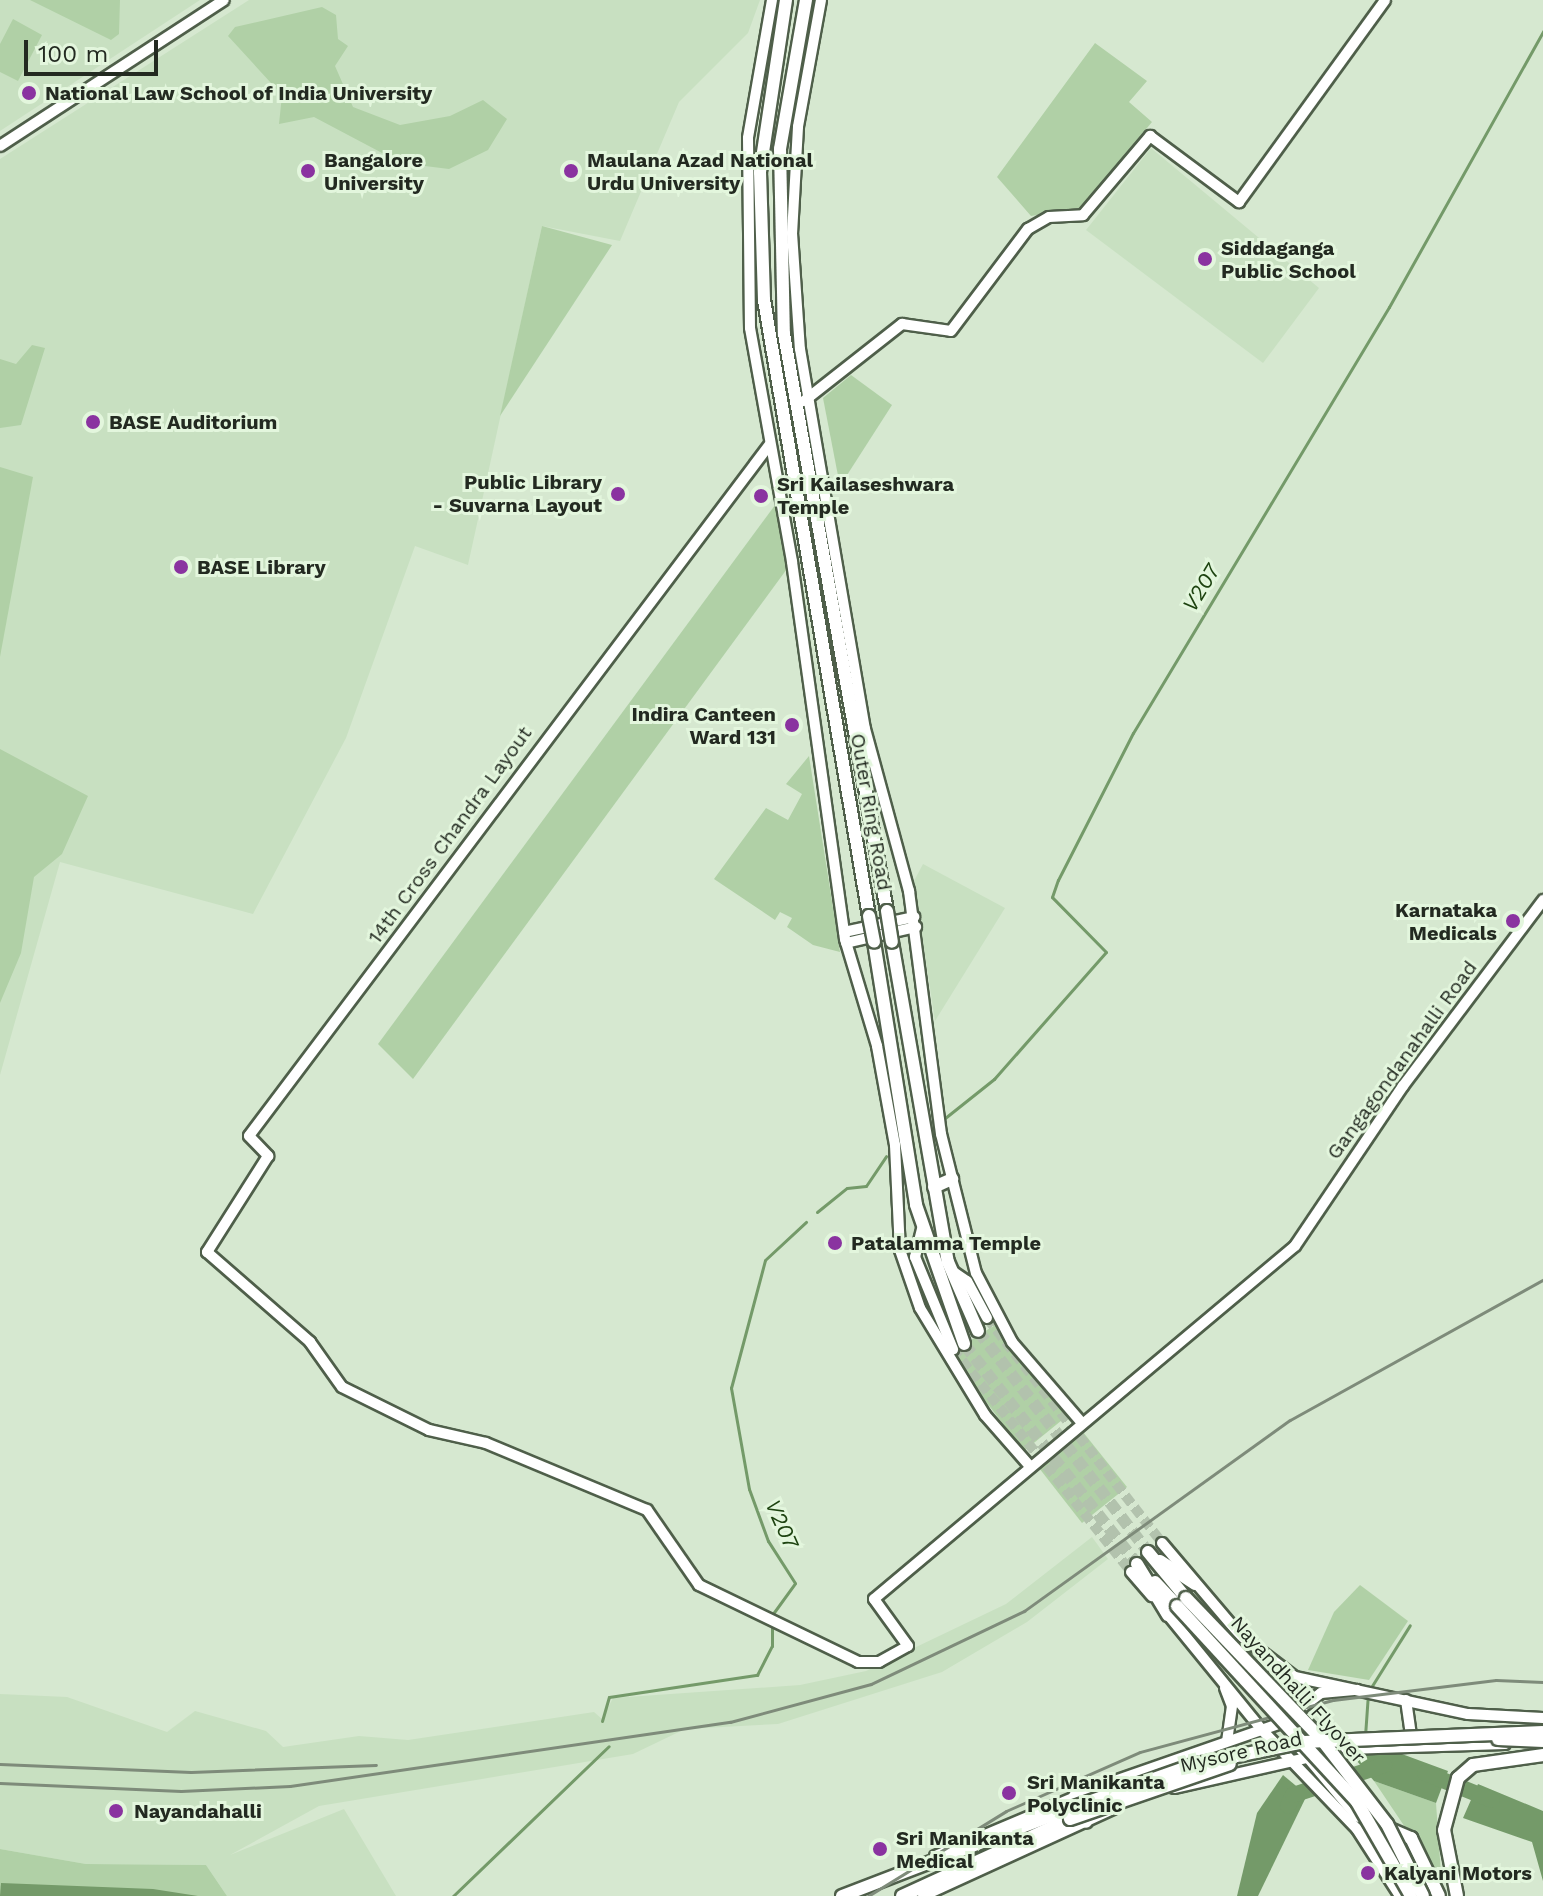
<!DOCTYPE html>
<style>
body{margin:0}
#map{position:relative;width:1543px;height:1896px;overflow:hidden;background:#d6e8d0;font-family:"Work Sans",sans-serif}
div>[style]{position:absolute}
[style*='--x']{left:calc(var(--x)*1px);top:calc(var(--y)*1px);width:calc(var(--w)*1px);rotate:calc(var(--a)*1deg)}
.built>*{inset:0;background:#c8e0c1}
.green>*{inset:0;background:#b0d0a6}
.water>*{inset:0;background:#749a69}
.stream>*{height:3px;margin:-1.5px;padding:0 1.5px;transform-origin:1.5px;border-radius:1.5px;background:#749a69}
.river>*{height:16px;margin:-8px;padding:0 8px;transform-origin:8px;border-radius:8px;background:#749a69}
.secondary-tunnel>*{height:10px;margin-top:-5px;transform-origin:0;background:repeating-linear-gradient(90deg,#b2c2ad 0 10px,transparent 0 15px)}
.highway-tunnel>*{height:12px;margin-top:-6px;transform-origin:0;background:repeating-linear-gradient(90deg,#b2c2ad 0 12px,transparent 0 18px)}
.roads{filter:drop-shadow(2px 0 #4f5f4a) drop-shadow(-2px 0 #4f5f4a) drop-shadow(0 2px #4f5f4a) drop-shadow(0 -2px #4f5f4a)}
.secondary>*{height:10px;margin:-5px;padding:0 5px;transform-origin:5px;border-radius:5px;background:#fff}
.highway>*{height:12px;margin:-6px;padding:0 6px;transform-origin:6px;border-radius:6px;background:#fff}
.rail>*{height:3px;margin:-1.5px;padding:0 1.5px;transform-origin:1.5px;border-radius:1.5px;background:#7e8b7a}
.bridges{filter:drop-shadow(2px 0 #4f5f4a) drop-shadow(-2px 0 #4f5f4a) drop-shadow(0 2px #4f5f4a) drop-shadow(0 -2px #4f5f4a)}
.highway-bridge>*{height:12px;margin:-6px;padding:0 6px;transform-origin:6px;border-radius:6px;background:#fff}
.dots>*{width:22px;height:22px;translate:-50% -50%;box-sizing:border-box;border:4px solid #e3f6dd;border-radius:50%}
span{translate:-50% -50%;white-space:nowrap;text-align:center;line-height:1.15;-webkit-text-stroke:6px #e3f6dd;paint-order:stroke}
.poi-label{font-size:20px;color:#232a21;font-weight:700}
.left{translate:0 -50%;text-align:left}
.right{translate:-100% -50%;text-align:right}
.street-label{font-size:20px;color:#232a21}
.water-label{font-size:22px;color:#1d4310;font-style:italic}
.scale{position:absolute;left:24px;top:40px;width:134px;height:36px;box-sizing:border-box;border:4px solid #232a21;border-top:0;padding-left:10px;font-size:24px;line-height:28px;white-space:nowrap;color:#232a21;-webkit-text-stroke:6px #e3f6dd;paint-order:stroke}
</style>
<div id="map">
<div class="built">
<i style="clip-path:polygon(0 0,200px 0,0 131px)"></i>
<i style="clip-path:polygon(249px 0,760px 0,748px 33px,679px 102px,620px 241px,542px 226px,468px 565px,415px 546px,346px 738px,253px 914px,60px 862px,0 1075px,0 159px)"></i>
<i style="clip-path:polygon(1151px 148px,1319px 288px,1263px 363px,1086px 230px)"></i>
<i style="clip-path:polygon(923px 864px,1005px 908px,935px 1021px,914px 881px)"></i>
<i style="clip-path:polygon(1092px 1537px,1108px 1559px,1027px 1622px,942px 1672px,778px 1724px,685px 1729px,633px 1754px,319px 1806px,230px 1855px,344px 1809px,396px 1896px,227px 1896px,206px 1865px,86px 1864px,0 1849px,0 1694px,67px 1697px,167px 1732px,195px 1711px,266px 1731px,283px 1747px,359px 1736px,408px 1740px,594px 1712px,602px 1719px,613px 1698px,800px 1685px,866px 1671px,1006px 1604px)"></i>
</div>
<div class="green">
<i style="clip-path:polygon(30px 0,120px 0,119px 34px,111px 40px)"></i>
<i style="clip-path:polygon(322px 7px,336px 15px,338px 39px,348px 46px,335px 66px,353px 107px,400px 125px,450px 116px,483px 100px,507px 119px,488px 150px,449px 169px,401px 163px,314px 117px,279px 124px,282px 95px,228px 36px,235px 27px)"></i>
<i style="clip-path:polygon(13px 19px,42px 35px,18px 81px,0 72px,0 44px)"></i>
<i style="clip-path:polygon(1095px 43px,1147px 81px,1129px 102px,1152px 122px,1080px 208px,1031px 216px,997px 177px)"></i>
<i style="clip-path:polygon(542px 226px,612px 245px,500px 416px)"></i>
<i style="clip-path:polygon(32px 345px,45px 348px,21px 425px,0 428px,0 359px,16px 364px)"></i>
<i style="clip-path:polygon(851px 375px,892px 405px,840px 486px,823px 398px)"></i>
<i style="clip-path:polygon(0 467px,33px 477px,0 657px)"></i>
<i style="clip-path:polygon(781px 497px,792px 562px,413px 1079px,378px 1044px)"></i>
<i style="clip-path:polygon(0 749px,88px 796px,62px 854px,34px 877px,21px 953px,0 1003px)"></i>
<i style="clip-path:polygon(809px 756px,840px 952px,813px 945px,787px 927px,792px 918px,780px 912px,775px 920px,714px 879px,766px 808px,788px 820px,802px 794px,786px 784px)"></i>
<i style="clip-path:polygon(995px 1325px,1067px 1416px,1024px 1451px,949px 1354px)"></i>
<i style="clip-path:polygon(1083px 1432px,1127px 1487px,1082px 1523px,1039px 1468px)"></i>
<i style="clip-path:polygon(1360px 1585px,1408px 1621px,1369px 1680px,1308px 1670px,1334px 1612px)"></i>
<i style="clip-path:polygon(1374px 1781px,1436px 1803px,1442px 1888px,1419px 1848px)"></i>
<i style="clip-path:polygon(0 1849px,86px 1864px,206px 1865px,227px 1896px,0 1896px)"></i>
</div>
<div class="water">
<i style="clip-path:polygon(1391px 1750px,1448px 1771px,1436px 1803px,1374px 1781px,1351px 1754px)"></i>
<i style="clip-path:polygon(1283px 1775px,1307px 1795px,1258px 1896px,1237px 1896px,1257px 1813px)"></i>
<i style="clip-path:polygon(1478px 1784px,1543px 1811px,1543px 1881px,1532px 1842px,1463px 1818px)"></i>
<i style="clip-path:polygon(1px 1883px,153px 1889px,198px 1896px,0 1896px)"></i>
</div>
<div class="stream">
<i style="--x:945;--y:1118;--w:63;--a:-38.5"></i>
<i style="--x:994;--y:1079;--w:169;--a:-48.6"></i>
<i style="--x:1106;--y:952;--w:77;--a:-134.5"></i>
<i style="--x:1052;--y:897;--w:18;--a:-71"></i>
<i style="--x:1058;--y:880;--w:165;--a:-63"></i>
<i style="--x:1133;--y:733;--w:497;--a:-59"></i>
<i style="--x:1389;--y:307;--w:316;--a:-60.8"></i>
<i style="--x:817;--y:1212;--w:38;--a:-39"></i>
<i style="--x:847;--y:1188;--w:19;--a:-6"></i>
<i style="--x:866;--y:1186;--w:36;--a:-56"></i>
<i style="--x:1370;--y:1689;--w:75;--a:-58"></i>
<i style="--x:602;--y:1721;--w:25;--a:-74"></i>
<i style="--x:609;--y:1697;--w:150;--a:-8.5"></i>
<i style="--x:757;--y:1675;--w:33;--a:-63"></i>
<i style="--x:772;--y:1646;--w:31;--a:-90"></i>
<i style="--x:772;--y:1615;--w:39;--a:-54"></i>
<i style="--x:795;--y:1583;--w:50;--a:-122.7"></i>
<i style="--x:768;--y:1541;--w:55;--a:-110.1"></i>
<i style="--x:749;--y:1489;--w:103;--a:-100.1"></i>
<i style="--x:731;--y:1388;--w:132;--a:-75.1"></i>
<i style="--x:765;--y:1260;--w:56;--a:-42.8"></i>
<i style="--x:1365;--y:1736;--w:39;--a:-86"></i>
<i style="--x:453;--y:1896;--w:216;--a:-43.9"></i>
</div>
<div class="river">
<i style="--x:1425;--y:1773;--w:72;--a:21.9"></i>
<i style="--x:1288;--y:1806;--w:12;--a:-66"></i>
<i style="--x:1293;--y:1795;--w:96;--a:-18.2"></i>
</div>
<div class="secondary-tunnel">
<i style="--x:987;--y:1318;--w:285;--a:52.1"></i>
<i style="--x:953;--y:1349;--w:285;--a:51.4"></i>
</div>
<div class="highway-tunnel">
<i style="--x:978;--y:1331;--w:279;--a:52.4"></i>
<i style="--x:964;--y:1344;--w:280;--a:51.8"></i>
</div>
<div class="roads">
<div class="secondary">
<i style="--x:772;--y:0;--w:140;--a:99.9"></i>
<i style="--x:748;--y:138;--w:190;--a:89.4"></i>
<i style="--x:750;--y:328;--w:238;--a:79.8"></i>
<i style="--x:792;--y:562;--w:381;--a:82"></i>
<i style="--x:845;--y:939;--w:112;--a:73.3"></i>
<i style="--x:877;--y:1046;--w:101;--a:79.7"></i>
<i style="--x:895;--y:1145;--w:105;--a:87.3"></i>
<i style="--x:900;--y:1250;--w:61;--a:71"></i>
<i style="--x:920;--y:1308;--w:125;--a:58.7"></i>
<i style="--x:985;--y:1415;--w:67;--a:48.7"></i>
<i style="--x:821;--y:0;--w:129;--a:100.3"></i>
<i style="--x:798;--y:127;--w:106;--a:93.2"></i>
<i style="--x:792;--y:233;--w:116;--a:86.1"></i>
<i style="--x:800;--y:349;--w:386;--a:80.3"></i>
<i style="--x:865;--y:729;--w:168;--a:74.8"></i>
<i style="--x:909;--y:891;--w:245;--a:82.5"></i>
<i style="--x:941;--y:1134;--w:143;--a:75.9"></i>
<i style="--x:976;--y:1273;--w:78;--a:62.4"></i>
<i style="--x:1012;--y:1342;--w:106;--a:49.2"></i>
<i style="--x:0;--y:146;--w:267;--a:-33.1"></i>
<i style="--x:804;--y:401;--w:125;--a:-38.2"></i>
<i style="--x:902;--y:324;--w:49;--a:8.1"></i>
<i style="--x:951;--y:331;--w:128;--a:-53"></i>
<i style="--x:1028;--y:229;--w:24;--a:-30"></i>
<i style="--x:1049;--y:217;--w:34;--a:-3"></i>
<i style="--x:1083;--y:215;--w:104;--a:-49.7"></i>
<i style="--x:1150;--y:136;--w:111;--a:36.6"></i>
<i style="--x:1239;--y:202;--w:249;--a:-54.1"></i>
<i style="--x:770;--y:444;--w:866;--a:126.98"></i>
<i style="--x:249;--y:1136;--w:28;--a:46"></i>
<i style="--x:268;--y:1156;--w:114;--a:122.4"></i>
<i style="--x:207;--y:1252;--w:137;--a:41.1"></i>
<i style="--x:310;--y:1342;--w:55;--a:54.6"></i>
<i style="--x:342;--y:1387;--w:97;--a:26.3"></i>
<i style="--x:429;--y:1430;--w:58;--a:12.8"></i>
<i style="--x:486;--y:1443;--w:174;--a:22.6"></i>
<i style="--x:647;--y:1510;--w:91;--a:55.3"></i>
<i style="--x:699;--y:1585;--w:177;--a:25.8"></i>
<i style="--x:858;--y:1662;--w:21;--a:0"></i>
<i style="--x:879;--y:1662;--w:33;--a:-29"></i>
<i style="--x:908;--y:1646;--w:58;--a:-125.9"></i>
<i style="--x:874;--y:1599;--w:549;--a:-39.98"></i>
<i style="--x:1295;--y:1246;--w:193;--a:-56"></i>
<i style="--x:1403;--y:1086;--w:233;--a:-53"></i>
<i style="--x:844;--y:932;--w:72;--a:-12.1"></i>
<i style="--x:846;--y:943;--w:72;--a:-12.9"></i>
<i style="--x:922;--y:1229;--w:29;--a:104"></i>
<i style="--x:915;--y:1257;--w:100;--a:67.6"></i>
<i style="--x:952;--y:1271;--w:18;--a:34"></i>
<i style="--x:967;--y:1281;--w:42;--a:61.6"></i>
<i style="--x:1162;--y:1543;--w:122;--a:49.7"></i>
<i style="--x:1241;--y:1636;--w:68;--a:37.2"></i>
<i style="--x:1295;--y:1677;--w:177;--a:12.1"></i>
<i style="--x:1468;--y:1714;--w:75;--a:3.1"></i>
<i style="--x:1131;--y:1572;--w:32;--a:49"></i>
<i style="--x:1165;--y:1611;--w:154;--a:50.8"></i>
<i style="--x:1262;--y:1730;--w:137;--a:46.2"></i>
<i style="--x:1357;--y:1829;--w:80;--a:57.3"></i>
<i style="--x:1225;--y:1688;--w:19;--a:69"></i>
<i style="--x:1232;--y:1706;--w:34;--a:98"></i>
<i style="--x:1406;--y:1700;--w:42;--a:81.9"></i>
<i style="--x:1174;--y:1788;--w:176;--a:-12.8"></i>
<i style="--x:1346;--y:1749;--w:159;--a:-1.8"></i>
<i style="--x:935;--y:1856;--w:186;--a:-22.8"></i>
<i style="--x:1106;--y:1784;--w:185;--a:-19.2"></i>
<i style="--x:1281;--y:1723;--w:50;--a:-36.9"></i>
<i style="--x:1321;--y:1693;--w:36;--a:-5"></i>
<i style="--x:923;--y:1896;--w:209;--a:-24.6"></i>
</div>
<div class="highway">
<i style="--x:786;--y:0;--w:174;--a:98.6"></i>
<i style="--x:760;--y:172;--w:128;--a:88.2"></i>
<i style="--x:764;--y:300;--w:625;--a:80.33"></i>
<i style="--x:806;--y:0;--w:151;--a:99.9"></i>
<i style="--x:780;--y:149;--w:185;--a:88.8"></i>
<i style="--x:784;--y:334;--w:586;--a:79.88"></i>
<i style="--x:874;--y:942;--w:266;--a:80.9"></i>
<i style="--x:916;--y:1205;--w:147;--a:70.9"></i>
<i style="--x:892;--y:942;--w:325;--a:80.1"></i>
<i style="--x:948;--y:1262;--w:75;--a:66.5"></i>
<i style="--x:934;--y:1187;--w:20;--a:-24"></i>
<i style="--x:1148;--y:1552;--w:60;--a:50.4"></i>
<i style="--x:1160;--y:1561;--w:42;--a:33.3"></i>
<i style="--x:1137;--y:1564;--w:60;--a:58.7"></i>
<i style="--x:1155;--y:1582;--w:33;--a:47"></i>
<i style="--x:1295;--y:1741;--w:97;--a:50"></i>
<i style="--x:1357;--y:1815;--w:59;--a:23.1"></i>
<i style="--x:1411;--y:1838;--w:64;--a:64.2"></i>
<i style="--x:1075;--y:1796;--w:28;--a:67"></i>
<i style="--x:842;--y:1896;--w:240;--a:-21"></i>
<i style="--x:902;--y:1896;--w:185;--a:-24.6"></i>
<i style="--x:1457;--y:1896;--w:67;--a:-101.1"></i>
<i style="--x:1444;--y:1830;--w:54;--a:-74.9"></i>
<i style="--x:1458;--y:1778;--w:20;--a:-41"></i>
<i style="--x:1473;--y:1765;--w:71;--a:-8.1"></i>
</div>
</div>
<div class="rail">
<i style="--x:0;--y:1764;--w:191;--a:2.4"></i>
<i style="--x:191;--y:1772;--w:185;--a:-2.2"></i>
<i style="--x:0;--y:1783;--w:181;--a:2.5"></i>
<i style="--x:181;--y:1791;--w:109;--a:-2.6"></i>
<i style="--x:290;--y:1786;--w:445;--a:-8.3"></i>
<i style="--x:730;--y:1722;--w:146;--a:-15.1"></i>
<i style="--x:871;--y:1684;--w:170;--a:-25.5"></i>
<i style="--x:1024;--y:1611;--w:327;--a:-35.7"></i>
<i style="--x:1290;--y:1420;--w:289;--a:-29"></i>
<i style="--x:868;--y:1896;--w:162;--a:-31.6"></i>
<i style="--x:1006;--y:1811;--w:146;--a:-23.8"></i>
<i style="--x:1140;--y:1752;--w:200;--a:-15.1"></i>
<i style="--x:1333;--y:1700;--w:164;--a:-7"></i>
<i style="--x:1496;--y:1680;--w:47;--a:2.4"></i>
</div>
<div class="bridges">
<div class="highway-bridge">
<i style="--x:887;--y:911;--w:31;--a:81"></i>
<i style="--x:869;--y:916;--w:26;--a:79"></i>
<i style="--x:1186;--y:1598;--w:197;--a:46.2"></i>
<i style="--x:1322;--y:1740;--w:106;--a:52.3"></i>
<i style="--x:1387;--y:1824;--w:80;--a:63.4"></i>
<i style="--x:1177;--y:1606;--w:266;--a:47.4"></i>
<i style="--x:1357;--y:1802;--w:108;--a:60.1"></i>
<i style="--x:1498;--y:1739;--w:45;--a:2.5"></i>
<i style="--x:1066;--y:1810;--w:135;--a:-19.5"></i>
<i style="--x:1193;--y:1765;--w:113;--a:-11.7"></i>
<i style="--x:1304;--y:1742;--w:239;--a:-2.4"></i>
<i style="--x:1070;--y:1819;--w:169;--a:-19"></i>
</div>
</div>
<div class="dots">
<i style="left:29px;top:93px;background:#8a33a0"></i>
<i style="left:308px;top:171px;background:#8a33a0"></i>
<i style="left:571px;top:171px;background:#8a33a0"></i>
<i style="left:1205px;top:259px;background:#8a33a0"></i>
<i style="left:93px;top:422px;background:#8a33a0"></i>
<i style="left:618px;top:494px;background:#8a33a0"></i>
<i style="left:761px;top:496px;background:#8a33a0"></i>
<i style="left:181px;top:567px;background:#8a33a0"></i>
<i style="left:792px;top:725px;background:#8a33a0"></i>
<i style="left:1513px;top:921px;background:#8a33a0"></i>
<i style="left:835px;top:1243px;background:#8a33a0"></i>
<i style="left:1009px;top:1793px;background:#8a33a0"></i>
<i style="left:116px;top:1811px;background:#8a33a0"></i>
<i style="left:880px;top:1849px;background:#8a33a0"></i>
<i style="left:1368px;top:1873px;background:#8a33a0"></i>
</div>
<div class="poi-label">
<span class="left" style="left:45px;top:93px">National Law School of India University</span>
<span class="left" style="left:324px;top:172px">Bangalore<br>University</span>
<span class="left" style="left:587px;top:172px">Maulana Azad National<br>Urdu University</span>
<span class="left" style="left:1221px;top:260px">Siddaganga<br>Public School</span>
<span class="left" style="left:109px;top:422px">BASE Auditorium</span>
<span class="right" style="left:602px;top:494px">Public Library<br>- Suvarna Layout</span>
<span class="left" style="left:777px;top:496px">Sri Kailaseshwara<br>Temple</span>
<span class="left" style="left:197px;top:567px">BASE Library</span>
<span class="right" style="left:776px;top:726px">Indira Canteen<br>Ward 131</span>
<span class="right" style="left:1497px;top:922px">Karnataka<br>Medicals</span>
<span class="left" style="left:851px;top:1243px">Patalamma Temple</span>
<span class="left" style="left:1027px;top:1794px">Sri Manikanta<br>Polyclinic</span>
<span class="left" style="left:134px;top:1811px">Nayandahalli</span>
<span class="left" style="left:896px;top:1850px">Sri Manikanta<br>Medical</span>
<span class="left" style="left:1384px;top:1873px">Kalyani Motors</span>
</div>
<div class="street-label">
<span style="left:871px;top:812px;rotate:80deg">Outer Ring Road</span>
<span style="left:450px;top:835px;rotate:-54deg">14th Cross Chandra Layout</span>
<span style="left:1402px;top:1060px;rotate:-54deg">Gangagondanahalli Road</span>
<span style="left:1298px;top:1690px;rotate:48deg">Nayandhalli Flyover</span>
<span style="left:1241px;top:1752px;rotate:-13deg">Mysore Road</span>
</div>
<div class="water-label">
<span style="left:1201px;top:588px;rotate:-59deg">V207</span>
<span style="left:782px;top:1524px;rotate:66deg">V207</span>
</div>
<div class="scale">100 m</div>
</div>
